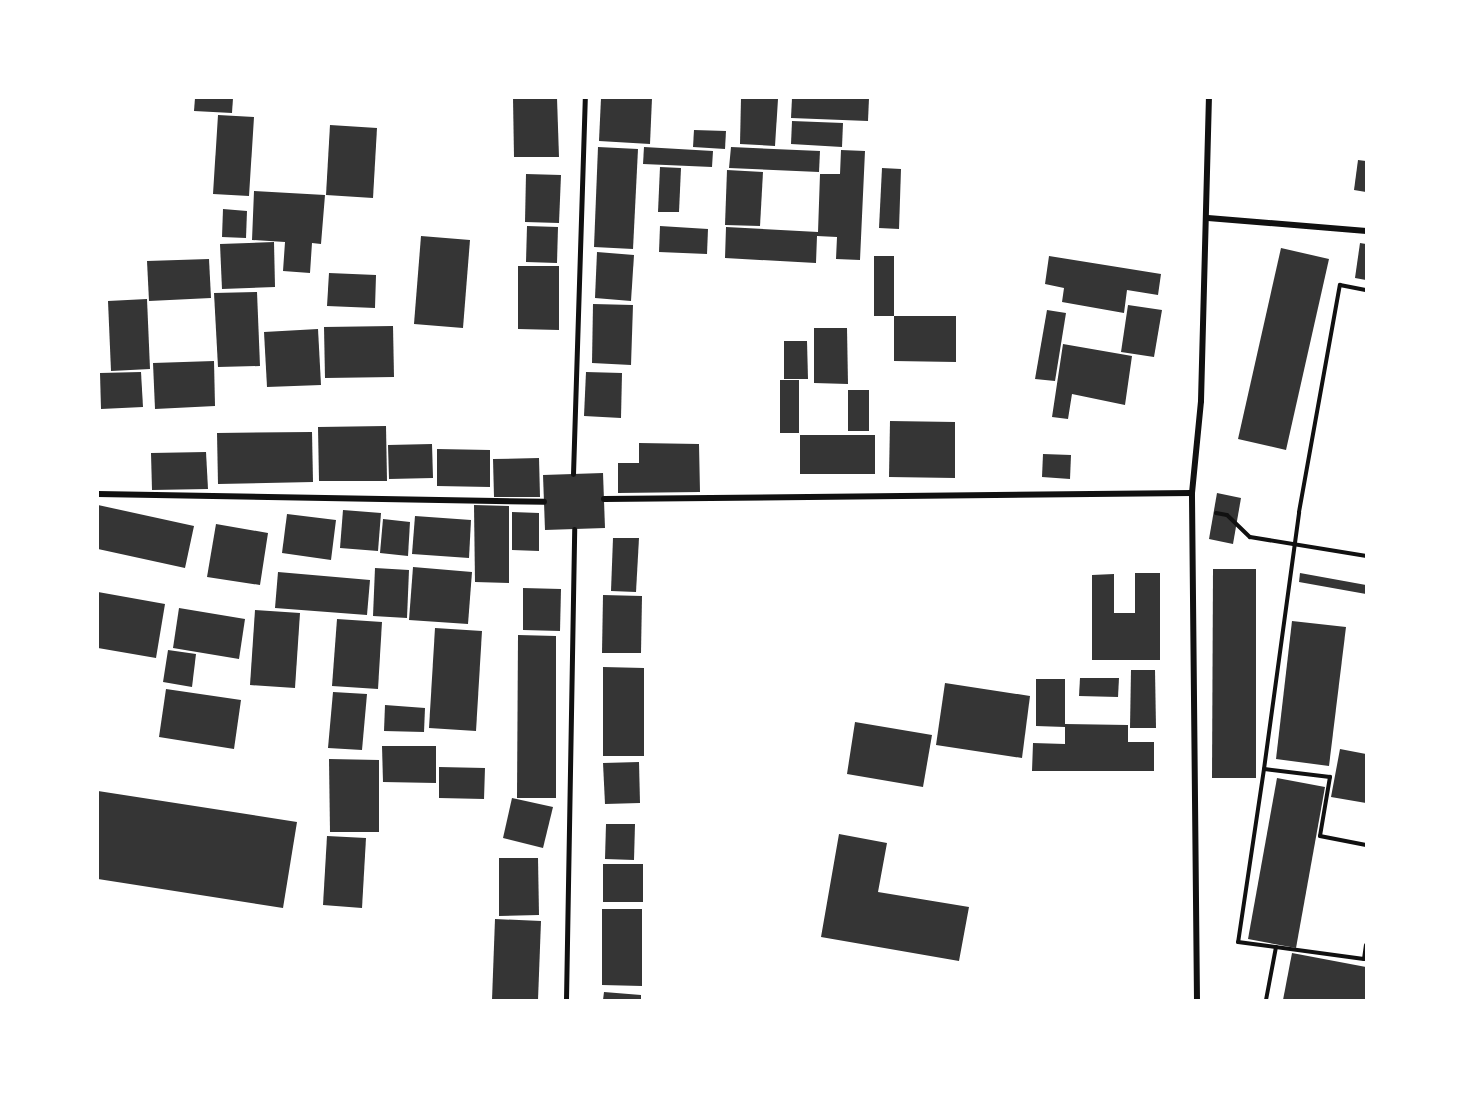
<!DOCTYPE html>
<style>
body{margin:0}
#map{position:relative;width:1464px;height:1098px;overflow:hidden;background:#fff;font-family:Rubik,sans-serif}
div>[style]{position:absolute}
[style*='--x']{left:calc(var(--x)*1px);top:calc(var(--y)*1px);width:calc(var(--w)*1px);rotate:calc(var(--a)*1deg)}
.building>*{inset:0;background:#353535}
.path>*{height:4px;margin:-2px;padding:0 2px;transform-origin:2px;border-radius:2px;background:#111}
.pedestrian>*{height:5px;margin:-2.5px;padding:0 2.5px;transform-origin:2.5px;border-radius:2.5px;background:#111}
.minor>*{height:6px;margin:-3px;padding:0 3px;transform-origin:3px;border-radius:3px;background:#111}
span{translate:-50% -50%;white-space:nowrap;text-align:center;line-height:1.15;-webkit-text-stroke:4.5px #fff;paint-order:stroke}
.frame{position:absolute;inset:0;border:99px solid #fff;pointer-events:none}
</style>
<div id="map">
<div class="building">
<i style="clip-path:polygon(195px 98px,233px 98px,232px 113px,194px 111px)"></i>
<i style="clip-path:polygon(513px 98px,557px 98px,559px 157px,514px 157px)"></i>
<i style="clip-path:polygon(601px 98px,652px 98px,650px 144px,599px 141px)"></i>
<i style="clip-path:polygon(741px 98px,778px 99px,775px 146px,740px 144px)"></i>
<i style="clip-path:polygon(792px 98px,869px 98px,868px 121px,791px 118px)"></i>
<i style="clip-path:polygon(218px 115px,254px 117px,249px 196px,213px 194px)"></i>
<i style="clip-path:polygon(792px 121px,843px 123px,842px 147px,791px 144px)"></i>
<i style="clip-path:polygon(330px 125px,377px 128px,373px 198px,326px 195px)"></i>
<i style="clip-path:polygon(694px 130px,726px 131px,725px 149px,693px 147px)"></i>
<i style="clip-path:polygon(598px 147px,638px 149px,633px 249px,594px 247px)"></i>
<i style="clip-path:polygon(644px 147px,713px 151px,712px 167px,643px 164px)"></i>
<i style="clip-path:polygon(731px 147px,820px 151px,819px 172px,729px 168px)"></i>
<i style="clip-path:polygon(841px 150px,865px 151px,860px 260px,836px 259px,837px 237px,817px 236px,816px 263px,725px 258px,726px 227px,818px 232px,820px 174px,840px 174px)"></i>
<i style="clip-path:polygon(1358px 160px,1366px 161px,1366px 192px,1354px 190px)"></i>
<i style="clip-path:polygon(660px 167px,681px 168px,679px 212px,658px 212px)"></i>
<i style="clip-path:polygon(882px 168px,901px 169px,899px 229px,879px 228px)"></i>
<i style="clip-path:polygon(727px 170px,763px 172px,760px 226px,725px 225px)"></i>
<i style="clip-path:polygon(526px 174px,561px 175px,559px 223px,525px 222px)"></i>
<i style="clip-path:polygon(254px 191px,325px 195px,321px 244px,312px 243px,310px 273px,283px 271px,285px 242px,252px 240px)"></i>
<i style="clip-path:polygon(223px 209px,247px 211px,246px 238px,222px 237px)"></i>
<i style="clip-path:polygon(527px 226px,558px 227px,557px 263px,526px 262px)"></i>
<i style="clip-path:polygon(660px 226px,708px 229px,707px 254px,659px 252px)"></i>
<i style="clip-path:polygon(421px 236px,470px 240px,463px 328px,414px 324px)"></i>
<i style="clip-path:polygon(274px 242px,275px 287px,222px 289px,220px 244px)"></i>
<i style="clip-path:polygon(1360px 243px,1366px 244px,1366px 280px,1355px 278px)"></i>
<i style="clip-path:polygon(1281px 248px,1329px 259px,1286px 450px,1238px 439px)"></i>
<i style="clip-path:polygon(597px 252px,634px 255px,631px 301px,595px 298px)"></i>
<i style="clip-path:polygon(874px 256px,894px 256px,894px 316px,874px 316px)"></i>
<i style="clip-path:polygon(1049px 256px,1161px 274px,1158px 295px,1127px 290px,1124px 313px,1062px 302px,1064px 288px,1045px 284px)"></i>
<i style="clip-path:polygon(209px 259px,211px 298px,149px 301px,147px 261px)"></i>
<i style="clip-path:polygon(518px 266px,559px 266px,559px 330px,518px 329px)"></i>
<i style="clip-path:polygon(329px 273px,376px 275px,375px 308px,327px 306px)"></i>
<i style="clip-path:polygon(257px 292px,260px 366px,218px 367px,214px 293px)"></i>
<i style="clip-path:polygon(147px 299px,150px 369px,111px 371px,108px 301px)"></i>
<i style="clip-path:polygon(593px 304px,633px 305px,631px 365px,592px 363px)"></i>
<i style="clip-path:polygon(1128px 305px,1162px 310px,1154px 357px,1121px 352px)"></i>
<i style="clip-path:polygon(1047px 310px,1066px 313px,1055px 381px,1035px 379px)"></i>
<i style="clip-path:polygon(894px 316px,956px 316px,956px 362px,894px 361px)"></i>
<i style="clip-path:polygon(393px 326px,394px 377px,325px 378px,324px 327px)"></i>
<i style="clip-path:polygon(814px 328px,847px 328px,848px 384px,814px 383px)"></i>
<i style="clip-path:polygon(318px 329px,321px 385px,267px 387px,264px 332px)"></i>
<i style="clip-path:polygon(784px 341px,807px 341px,808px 379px,784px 379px)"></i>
<i style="clip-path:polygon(1063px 344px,1132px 356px,1125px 405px,1072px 394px,1068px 419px,1052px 417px)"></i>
<i style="clip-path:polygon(214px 361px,215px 406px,155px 409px,153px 363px)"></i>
<i style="clip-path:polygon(141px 372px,143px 407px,101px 409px,100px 373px)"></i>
<i style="clip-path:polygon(586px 372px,622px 373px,621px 418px,584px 416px)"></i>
<i style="clip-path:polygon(780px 380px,799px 380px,799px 433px,780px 433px)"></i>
<i style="clip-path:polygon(848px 390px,869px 390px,869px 431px,848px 431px)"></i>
<i style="clip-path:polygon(890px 421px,955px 422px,955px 478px,889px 477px)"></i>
<i style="clip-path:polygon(386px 426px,387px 481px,319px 481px,318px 427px)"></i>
<i style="clip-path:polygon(312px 432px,313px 482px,218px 484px,217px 433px)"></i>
<i style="clip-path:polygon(800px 435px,875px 435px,875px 474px,800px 474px)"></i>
<i style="clip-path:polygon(639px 443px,699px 444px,700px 492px,618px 493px,618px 463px,639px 463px)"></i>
<i style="clip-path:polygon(432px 444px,433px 478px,389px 479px,388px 445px)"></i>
<i style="clip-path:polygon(437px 449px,490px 450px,490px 487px,437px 486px)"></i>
<i style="clip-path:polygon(206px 452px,208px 489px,152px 490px,151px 453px)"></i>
<i style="clip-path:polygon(1043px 454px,1071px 455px,1070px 479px,1042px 477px)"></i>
<i style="clip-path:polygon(539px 458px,540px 497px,494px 497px,493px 459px)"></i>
<i style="clip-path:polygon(603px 473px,605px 528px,545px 530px,543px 475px)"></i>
<i style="clip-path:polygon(1217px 493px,1241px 498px,1233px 544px,1209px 539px)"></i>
<i style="clip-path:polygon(98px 505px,194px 526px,185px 568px,98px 549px)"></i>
<i style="clip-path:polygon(474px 505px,509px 506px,509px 583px,475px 582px)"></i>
<i style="clip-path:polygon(343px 510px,381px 513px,378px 551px,340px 548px)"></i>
<i style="clip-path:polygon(512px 512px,539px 513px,539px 551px,512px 550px)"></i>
<i style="clip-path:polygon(287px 514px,336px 520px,331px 560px,282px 553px)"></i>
<i style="clip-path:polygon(415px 516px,471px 520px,469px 558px,412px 554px)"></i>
<i style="clip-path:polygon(383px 519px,410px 522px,408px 556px,380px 553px)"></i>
<i style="clip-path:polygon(216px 524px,268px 533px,260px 585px,207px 577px)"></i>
<i style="clip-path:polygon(613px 538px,639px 538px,636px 592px,611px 591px)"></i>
<i style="clip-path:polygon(413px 567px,472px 572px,468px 624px,409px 620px)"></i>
<i style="clip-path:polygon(375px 568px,409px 570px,407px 618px,373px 616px)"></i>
<i style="clip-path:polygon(1213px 569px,1256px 569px,1256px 778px,1212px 778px)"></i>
<i style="clip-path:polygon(278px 572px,370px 580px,367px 615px,275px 608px)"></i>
<i style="clip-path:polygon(1135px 573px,1160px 573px,1160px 660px,1092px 660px,1092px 575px,1114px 574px,1114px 613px,1135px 613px)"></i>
<i style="clip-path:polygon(1300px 573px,1366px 585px,1366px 594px,1299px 582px)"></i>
<i style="clip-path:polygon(523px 588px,561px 589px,560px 631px,523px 630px)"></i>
<i style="clip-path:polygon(98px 592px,165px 604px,156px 658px,98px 648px)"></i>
<i style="clip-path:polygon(603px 595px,642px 596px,641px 653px,602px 653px)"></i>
<i style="clip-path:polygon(179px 608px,245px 619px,239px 659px,173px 648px)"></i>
<i style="clip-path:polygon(255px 610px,300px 613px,295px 688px,250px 685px)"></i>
<i style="clip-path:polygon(337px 619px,382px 622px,378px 689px,332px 686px)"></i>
<i style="clip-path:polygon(1292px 621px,1346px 627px,1329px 766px,1276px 759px)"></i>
<i style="clip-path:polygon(435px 628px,482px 631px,476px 731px,429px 728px)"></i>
<i style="clip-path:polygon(518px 635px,556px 636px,556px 798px,517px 798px)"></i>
<i style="clip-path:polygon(168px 650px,196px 654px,192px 687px,163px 682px)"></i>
<i style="clip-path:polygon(603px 667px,644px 668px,644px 756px,603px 756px)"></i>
<i style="clip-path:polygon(1131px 670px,1155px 670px,1156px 728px,1130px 728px)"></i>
<i style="clip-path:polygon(1080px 678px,1119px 678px,1118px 697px,1079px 696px)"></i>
<i style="clip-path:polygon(1036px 679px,1065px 679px,1065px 724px,1128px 725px,1128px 742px,1154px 742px,1154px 771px,1032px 771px,1033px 743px,1065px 744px,1065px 727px,1036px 726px)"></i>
<i style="clip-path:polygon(945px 683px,1030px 696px,1022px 758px,936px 745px)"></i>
<i style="clip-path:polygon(166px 689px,241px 700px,234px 749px,159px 737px)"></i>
<i style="clip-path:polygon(333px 692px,367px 694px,362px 750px,328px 748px)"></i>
<i style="clip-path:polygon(385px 705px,425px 708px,424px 732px,384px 731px)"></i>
<i style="clip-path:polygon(855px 722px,932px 735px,923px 787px,847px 774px)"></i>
<i style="clip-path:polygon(382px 746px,436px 746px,436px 783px,383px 782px)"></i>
<i style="clip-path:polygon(1340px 749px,1366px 754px,1366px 803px,1331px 797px)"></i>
<i style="clip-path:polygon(329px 759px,379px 760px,379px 832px,330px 832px)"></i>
<i style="clip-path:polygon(639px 762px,640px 803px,605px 804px,603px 763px)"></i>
<i style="clip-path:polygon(439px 767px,485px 768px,484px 799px,439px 798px)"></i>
<i style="clip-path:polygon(1277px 778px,1325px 787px,1296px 948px,1248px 939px)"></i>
<i style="clip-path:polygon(98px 791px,297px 822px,283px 908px,98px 879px)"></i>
<i style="clip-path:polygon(512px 798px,553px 807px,543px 848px,503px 838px)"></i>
<i style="clip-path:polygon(606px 824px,635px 824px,634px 860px,605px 859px)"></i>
<i style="clip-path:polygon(839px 834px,887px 843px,878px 892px,969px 907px,959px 961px,821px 937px)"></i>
<i style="clip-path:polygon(327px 836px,366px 838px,362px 908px,323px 905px)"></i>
<i style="clip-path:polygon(499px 858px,538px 858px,539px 915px,499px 916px)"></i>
<i style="clip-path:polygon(603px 864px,643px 864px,643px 902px,603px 902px)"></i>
<i style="clip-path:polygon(602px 909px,642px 909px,642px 986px,602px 985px)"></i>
<i style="clip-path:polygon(495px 919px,541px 921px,538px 1000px,492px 1000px)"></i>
<i style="clip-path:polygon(1292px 953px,1366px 967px,1366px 1000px,1283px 1000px)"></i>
<i style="clip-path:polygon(604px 992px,641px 995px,641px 1000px,603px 1000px)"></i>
</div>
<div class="path">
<i style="--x:1216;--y:513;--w:11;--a:10"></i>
<i style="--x:1227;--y:515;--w:32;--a:44"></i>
<i style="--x:1250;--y:537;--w:118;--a:9.3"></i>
<i style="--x:1264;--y:769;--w:259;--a:-82.2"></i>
<i style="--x:1299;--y:512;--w:231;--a:-79.8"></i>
<i style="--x:1340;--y:285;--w:26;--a:11"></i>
<i style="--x:1366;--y:845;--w:47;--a:-168.9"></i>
<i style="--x:1320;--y:836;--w:60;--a:-80.4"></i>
<i style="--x:1330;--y:777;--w:66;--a:-173.1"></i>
<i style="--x:1264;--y:769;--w:175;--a:98.5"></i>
<i style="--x:1238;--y:942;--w:127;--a:7.7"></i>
<i style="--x:1364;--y:959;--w:14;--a:-82"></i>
<i style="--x:1266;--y:1000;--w:54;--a:-79.3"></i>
</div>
<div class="pedestrian">
<i style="--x:573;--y:474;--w:376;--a:-88.2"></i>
<i style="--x:566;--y:1000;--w:471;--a:-89"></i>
</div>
<div class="minor">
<i style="--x:1208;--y:218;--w:159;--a:4.7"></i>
<i style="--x:98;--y:494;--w:446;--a:1"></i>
<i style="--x:604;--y:499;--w:588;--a:-0.58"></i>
<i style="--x:1197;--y:1000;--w:507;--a:-90.57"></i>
<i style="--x:1192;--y:493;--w:92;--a:-84.4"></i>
<i style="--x:1201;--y:401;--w:303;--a:-88.5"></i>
</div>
<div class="frame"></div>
</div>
